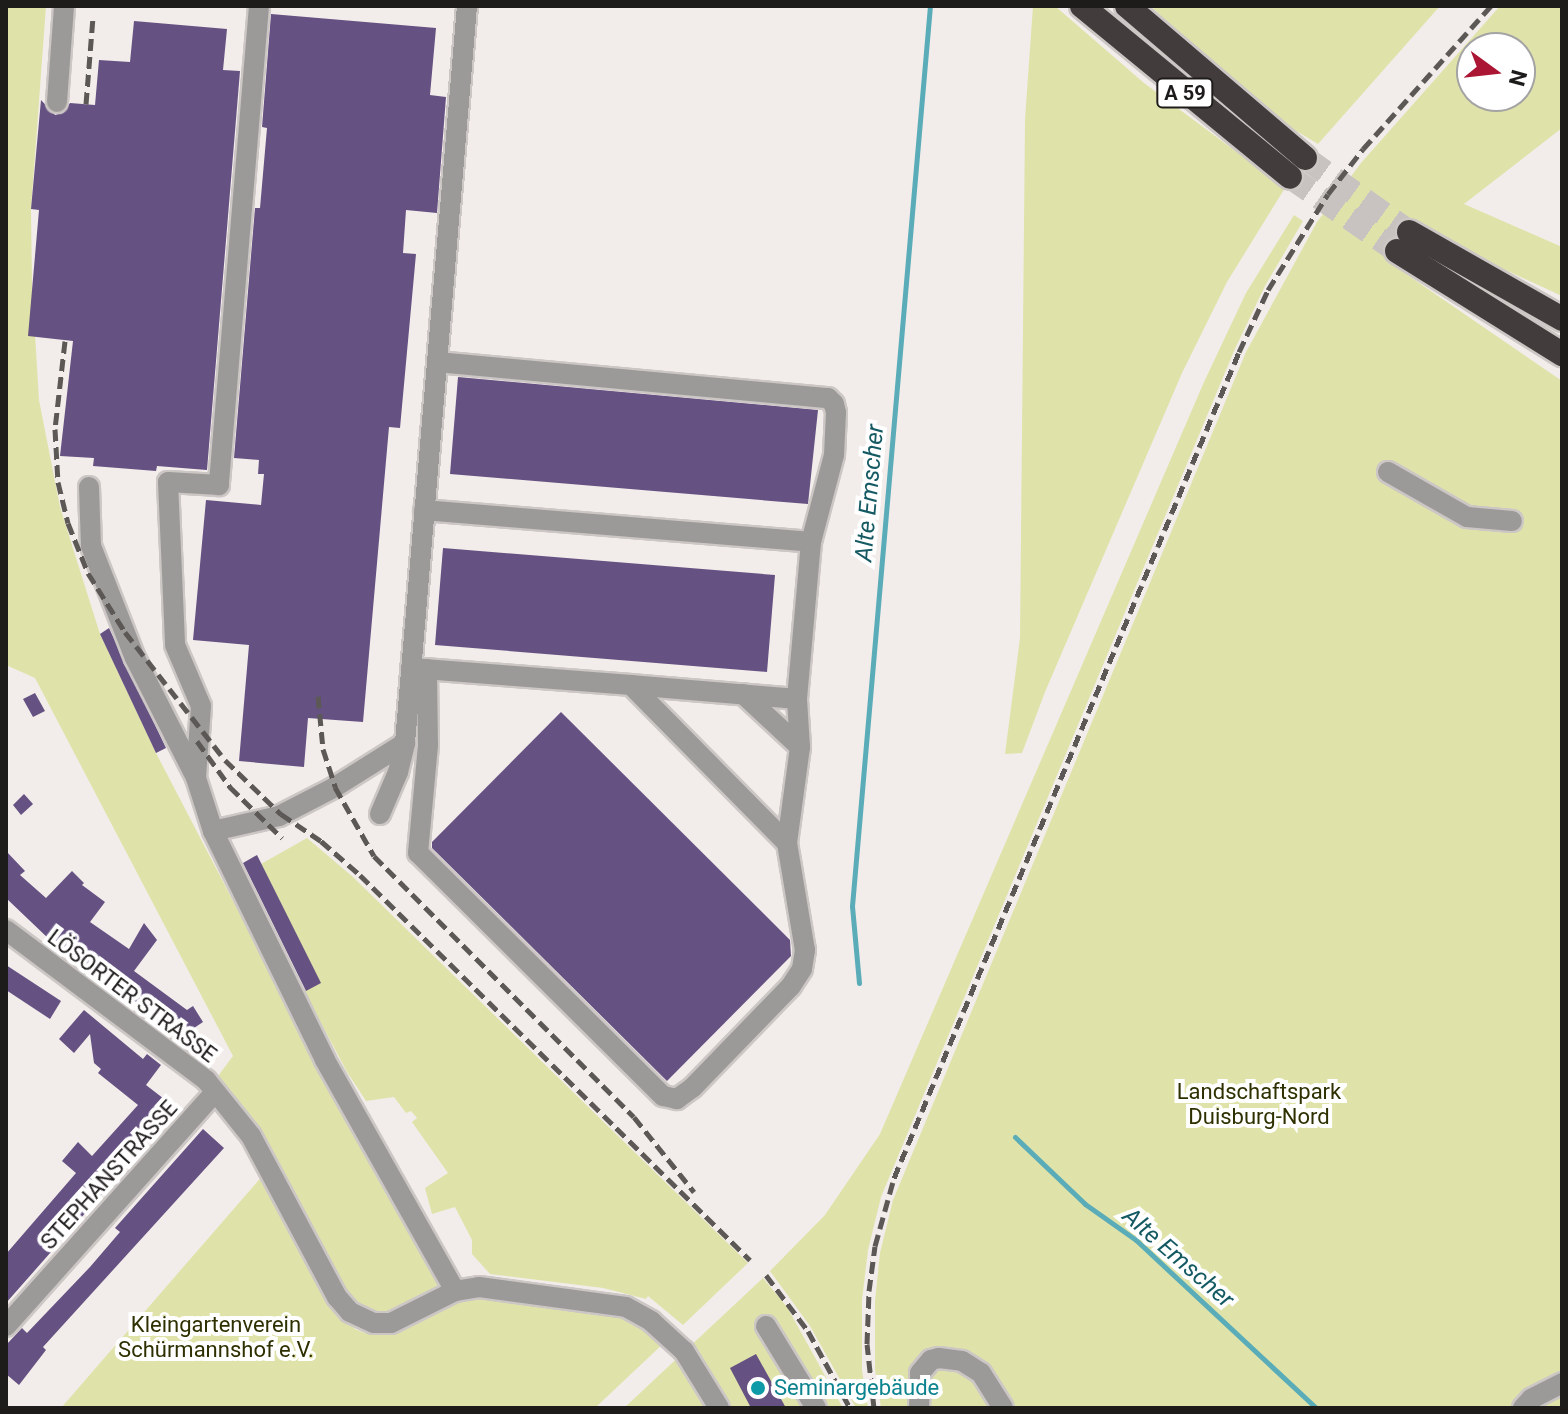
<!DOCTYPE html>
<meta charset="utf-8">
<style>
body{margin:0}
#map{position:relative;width:1568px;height:1414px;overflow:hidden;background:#f2edea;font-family:Roboto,sans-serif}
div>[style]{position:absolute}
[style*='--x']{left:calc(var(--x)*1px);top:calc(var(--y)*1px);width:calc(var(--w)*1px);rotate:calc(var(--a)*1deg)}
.green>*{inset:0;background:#e0e3a9}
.stream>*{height:5px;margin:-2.5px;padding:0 2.5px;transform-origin:2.5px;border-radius:2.5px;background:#5aacb8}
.building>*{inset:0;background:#665183}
.highway-tunnel>*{height:24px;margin-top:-12px;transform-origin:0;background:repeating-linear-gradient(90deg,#c8c3c1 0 24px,transparent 0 36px)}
.roads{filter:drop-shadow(2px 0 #ccc7c5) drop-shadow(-2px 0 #ccc7c5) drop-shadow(0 2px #ccc7c5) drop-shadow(0 -2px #ccc7c5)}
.minor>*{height:20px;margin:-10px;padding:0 10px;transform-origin:10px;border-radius:10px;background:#9c9a99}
.highway>*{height:24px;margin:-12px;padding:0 12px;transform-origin:12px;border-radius:12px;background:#423d3c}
.rail>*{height:5px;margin-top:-2.5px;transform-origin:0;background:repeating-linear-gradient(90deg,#5b5856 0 12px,transparent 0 18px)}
.dots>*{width:22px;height:22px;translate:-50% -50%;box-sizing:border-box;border:4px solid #fff;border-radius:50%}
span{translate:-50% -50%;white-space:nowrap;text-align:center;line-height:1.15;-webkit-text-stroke:8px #fff;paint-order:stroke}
.shield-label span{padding:2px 6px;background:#fff;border:2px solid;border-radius:6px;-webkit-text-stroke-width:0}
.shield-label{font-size:20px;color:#1e1c1b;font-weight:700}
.street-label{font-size:22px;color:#1e1c1b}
.park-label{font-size:22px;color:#2f3000}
.culture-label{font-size:22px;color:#0d838f}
.left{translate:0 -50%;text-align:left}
.water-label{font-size:24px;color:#155a63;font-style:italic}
.frame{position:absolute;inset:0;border:8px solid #1e1c1b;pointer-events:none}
.north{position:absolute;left:1456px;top:32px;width:80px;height:80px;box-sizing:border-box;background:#fff;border:2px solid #a5a4a4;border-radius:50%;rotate:105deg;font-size:22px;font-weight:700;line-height:32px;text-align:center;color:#1e1c1b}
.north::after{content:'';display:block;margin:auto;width:28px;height:36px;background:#ab1635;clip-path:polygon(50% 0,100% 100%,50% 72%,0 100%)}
</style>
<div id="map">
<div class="green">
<i style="clip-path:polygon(6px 6px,46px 6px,31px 209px,32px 285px,39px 400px,60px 507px,100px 634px,156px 753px,386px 1194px,440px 1280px,441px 1290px,383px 1317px,350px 1302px,215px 1080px,233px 1056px,35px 678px,6px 665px)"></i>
<i style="clip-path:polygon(1033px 6px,1055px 6px,1144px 83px,1285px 188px,1227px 282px,1182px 373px,1045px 692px,1022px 753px,1005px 754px,1020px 638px,1025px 119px)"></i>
<i style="clip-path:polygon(1150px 6px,1440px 6px,1318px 144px,1278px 120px)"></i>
<i style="clip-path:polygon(evenodd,1500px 6px,1562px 7px,1562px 128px,1464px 204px,1562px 247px,1562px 296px,1460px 249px,1418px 222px,1390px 263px,1562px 381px,1562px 1408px,881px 1408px,875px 1369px,875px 1301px,880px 1253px,893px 1200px,1246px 352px,1317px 222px,1361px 163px,1500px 6px,1472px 48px,1520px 48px,1520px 96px,1472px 96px,1472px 48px)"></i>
<i style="clip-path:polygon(1294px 215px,1303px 221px,1265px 286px,1234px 351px,881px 1197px,868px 1250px,862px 1300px,862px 1370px,868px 1408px,856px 1408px,810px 1326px,770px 1271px,825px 1215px,880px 1134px,1204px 382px,1246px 293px)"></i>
<i style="clip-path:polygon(307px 838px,353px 877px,748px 1263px,683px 1325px,648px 1296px,646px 1299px,603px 1288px,490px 1274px,472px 1254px,472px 1240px,455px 1207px,432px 1214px,425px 1188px,448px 1173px,412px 1122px,417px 1118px,411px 1111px,406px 1113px,394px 1097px,366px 1101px,347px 1072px,304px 991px,320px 983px,261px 864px)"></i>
<i style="clip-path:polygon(264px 1174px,337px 1310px,355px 1329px,365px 1333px,386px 1333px,445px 1304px,480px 1295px,631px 1317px,666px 1341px,595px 1408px,61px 1408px)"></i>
<i style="clip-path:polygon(763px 1278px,787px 1307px,843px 1408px,624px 1408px)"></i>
</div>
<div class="stream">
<i style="--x:859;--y:983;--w:77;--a:-95.2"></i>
<i style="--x:852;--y:906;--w:903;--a:-85.05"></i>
<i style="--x:1015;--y:1137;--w:97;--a:43.7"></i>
<i style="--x:1085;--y:1204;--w:62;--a:35.2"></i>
<i style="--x:1136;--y:1240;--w:246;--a:43"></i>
</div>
<div class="building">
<i style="clip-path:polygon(271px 14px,436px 28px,430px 95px,446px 97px,437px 213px,406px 210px,403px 253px,416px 254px,400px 428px,389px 427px,363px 722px,308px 718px,304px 767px,239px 761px,249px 645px,193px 640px,206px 500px,261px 505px,264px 474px,258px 474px,259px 460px,234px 458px,255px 208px,260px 208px,267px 128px,262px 127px)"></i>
<i style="clip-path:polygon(134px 21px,227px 29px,223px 70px,240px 71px,207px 470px,157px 466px,156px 471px,93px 466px,94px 458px,60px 456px,73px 341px,28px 336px,39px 210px,31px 209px,41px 100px,55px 115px,63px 113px,70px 103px,95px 105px,99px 60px,130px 62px)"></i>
<i style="clip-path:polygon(458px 377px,818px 410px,808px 504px,450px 474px)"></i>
<i style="clip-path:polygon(443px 548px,775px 575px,767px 672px,435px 645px)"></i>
<i style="clip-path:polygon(109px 628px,166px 748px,156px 753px,100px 634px)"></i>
<i style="clip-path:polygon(35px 693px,45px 711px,33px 717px,23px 699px)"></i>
<i style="clip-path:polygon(561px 712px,790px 940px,791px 956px,667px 1081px,432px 848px,432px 842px)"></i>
<i style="clip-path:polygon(24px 794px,33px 804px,21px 815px,13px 805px)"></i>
<i style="clip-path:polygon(6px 851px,25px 871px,20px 875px,46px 898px,72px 871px,84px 883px,82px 885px,105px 902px,90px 922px,129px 949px,144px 923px,157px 940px,134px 971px,187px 1010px,193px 1006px,203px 1022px,188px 1032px,179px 1018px,176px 1022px,169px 1017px,165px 1023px,50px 940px,6px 898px)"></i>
<i style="clip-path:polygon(257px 855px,321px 983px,306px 991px,243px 863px)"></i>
<i style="clip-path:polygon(6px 965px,61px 1001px,50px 1019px,6px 990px)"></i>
<i style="clip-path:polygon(84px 1010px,143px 1059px,147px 1054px,161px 1065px,146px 1085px,177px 1109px,6px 1303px,6px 1254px,76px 1173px,62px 1161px,78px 1142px,92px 1156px,138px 1105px,98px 1073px,101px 1069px,94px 1063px,90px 1034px,74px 1053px,59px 1039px)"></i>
<i style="clip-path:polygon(203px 1129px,224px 1148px,43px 1347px,46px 1350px,19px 1385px,6px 1374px,6px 1345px,22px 1328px,27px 1333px,90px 1267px,120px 1232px,115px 1228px)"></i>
<i style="clip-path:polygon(756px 1354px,786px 1408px,751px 1408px,730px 1368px)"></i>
</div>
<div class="highway-tunnel">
<i style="--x:1305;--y:158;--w:128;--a:35.4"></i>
<i style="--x:1290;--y:177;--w:130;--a:34.7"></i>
</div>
<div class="roads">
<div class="minor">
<i style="--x:259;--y:6;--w:481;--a:94.8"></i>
<i style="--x:219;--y:485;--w:51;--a:-176.6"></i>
<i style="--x:168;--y:482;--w:163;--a:87.5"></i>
<i style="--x:175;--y:645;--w:66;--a:66.9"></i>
<i style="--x:201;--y:706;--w:72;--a:94"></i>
<i style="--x:196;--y:778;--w:56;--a:72.2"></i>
<i style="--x:213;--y:831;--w:255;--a:63.9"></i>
<i style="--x:325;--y:1060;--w:265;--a:60.6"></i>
<i style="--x:57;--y:102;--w:96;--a:-85.8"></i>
<i style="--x:437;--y:362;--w:393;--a:5.3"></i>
<i style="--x:828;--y:398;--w:8;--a:45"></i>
<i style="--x:834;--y:404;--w:9;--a:77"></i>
<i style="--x:836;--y:413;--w:42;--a:92.7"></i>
<i style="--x:834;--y:455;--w:90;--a:104.8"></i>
<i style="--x:1388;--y:472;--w:91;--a:29.7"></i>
<i style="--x:1467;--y:517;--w:45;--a:5.1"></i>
<i style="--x:89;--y:487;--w:59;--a:88.1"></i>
<i style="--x:91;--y:546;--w:120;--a:68.6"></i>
<i style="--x:135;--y:658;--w:130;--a:63"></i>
<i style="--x:424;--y:510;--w:388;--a:4.7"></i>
<i style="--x:811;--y:542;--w:158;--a:95.1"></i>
<i style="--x:797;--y:699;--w:167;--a:-175.2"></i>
<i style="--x:411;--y:668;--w:221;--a:4.4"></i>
<i style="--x:631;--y:685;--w:222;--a:45.4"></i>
<i style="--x:787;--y:843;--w:109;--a:80.5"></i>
<i style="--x:805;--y:950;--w:19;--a:99"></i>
<i style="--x:802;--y:969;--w:20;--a:123"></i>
<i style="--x:791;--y:986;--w:142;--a:134.1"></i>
<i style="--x:692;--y:1088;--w:19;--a:144"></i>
<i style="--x:677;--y:1099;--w:14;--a:-168"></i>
<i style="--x:663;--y:1096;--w:345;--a:-135.2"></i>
<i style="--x:418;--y:853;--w:108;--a:-84.7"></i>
<i style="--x:428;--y:745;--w:76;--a:-90.8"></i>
<i style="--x:743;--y:694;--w:78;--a:42.9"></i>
<i style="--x:380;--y:814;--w:46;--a:-66.8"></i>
<i style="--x:398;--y:772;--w:30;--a:-76"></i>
<i style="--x:405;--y:743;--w:740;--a:-85.19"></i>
<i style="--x:213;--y:831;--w:68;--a:-12.8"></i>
<i style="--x:279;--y:816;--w:63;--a:-27.4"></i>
<i style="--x:335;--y:787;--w:83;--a:-32.2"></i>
<i style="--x:787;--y:843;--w:97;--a:-82.3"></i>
<i style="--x:800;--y:747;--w:48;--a:-93.6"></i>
<i style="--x:6;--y:930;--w:250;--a:36.9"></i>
<i style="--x:206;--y:1080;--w:72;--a:51.2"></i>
<i style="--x:251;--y:1136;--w:183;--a:61.9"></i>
<i style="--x:337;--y:1297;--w:20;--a:49"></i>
<i style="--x:350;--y:1312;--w:26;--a:25"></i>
<i style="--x:374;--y:1323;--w:17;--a:0"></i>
<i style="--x:391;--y:1323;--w:72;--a:-26.6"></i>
<i style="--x:455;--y:1291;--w:24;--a:-9"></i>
<i style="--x:479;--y:1287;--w:148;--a:7.7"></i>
<i style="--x:626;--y:1307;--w:29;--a:29"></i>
<i style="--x:651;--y:1321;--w:45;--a:42.3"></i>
<i style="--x:684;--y:1351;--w:67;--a:58.4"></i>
<i style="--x:6;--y:1326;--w:314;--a:-48.2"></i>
<i style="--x:766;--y:1326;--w:96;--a:58.6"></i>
<i style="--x:919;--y:1408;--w:35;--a:-88"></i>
<i style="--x:920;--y:1373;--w:17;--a:-50"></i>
<i style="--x:931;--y:1360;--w:8;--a:-14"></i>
<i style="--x:939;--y:1358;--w:23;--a:7"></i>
<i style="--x:962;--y:1361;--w:22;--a:32"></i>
<i style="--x:981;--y:1373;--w:41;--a:57.8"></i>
<i style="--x:1523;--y:1408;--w:12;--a:-48"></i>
<i style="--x:1531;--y:1399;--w:35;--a:-27"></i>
</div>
<div class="highway">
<i style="--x:1082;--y:6;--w:269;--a:39.4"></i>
<i style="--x:1127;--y:6;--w:234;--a:40.5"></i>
<i style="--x:1409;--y:232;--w:176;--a:29.6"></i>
<i style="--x:1397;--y:251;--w:195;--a:32"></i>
</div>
</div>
<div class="rail">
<i style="--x:86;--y:104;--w:87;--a:-85.4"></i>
<i style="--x:65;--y:341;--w:89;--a:96.5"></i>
<i style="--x:55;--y:429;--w:53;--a:86.8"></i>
<i style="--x:58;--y:482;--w:42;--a:76.3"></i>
<i style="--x:68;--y:523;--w:54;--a:68.2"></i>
<i style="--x:88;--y:573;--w:70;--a:57.9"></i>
<i style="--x:125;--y:632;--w:162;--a:52"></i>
<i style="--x:225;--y:760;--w:78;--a:44"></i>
<i style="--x:281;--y:814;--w:48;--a:34"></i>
<i style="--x:321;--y:841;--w:52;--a:41.1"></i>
<i style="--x:360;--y:875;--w:548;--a:44.63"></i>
<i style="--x:318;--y:696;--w:53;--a:84.6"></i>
<i style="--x:323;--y:749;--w:40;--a:72"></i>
<i style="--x:335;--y:787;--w:79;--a:60.5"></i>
<i style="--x:374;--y:856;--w:368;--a:45.1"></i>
<i style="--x:634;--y:1117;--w:96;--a:51.3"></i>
<i style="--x:197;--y:741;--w:57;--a:54.3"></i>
<i style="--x:230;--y:787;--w:73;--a:44.4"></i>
<i style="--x:766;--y:1275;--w:70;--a:53.1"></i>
<i style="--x:808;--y:1331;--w:88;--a:61.4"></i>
<i style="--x:874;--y:1408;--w:64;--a:-96.2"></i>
<i style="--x:867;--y:1344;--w:53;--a:-87.8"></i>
<i style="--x:869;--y:1291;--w:45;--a:-82.4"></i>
<i style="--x:875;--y:1246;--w:71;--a:-74.4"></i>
<i style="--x:894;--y:1178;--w:895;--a:-67.33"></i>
<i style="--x:1239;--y:352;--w:68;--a:-64.9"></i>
<i style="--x:1268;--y:290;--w:113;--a:-58"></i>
<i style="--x:1328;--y:194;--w:57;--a:-52.1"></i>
<i style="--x:1363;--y:149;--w:192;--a:-48.2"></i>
</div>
<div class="dots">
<i style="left:758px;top:1388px;background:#0f9aa8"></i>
</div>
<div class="shield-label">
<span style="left:1185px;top:93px">A 59</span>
</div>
<div class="street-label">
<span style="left:132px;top:996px;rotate:37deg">LÖSORTER STRASSE</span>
<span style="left:109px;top:1175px;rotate:-48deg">STEPHANSTRASSE</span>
</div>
<div class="park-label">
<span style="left:1259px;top:1104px">Landschaftspark<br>Duisburg-Nord</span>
<span style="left:216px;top:1337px">Kleingartenverein<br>Schürmannshof e.V.</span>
</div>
<div class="culture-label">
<span class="left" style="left:774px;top:1388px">Seminargebäude</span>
</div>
<div class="water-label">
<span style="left:870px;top:493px;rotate:-85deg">Alte Emscher</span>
<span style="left:1178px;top:1258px;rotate:41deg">Alte Emscher</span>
</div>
<div class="frame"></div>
<div class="north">N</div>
</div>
